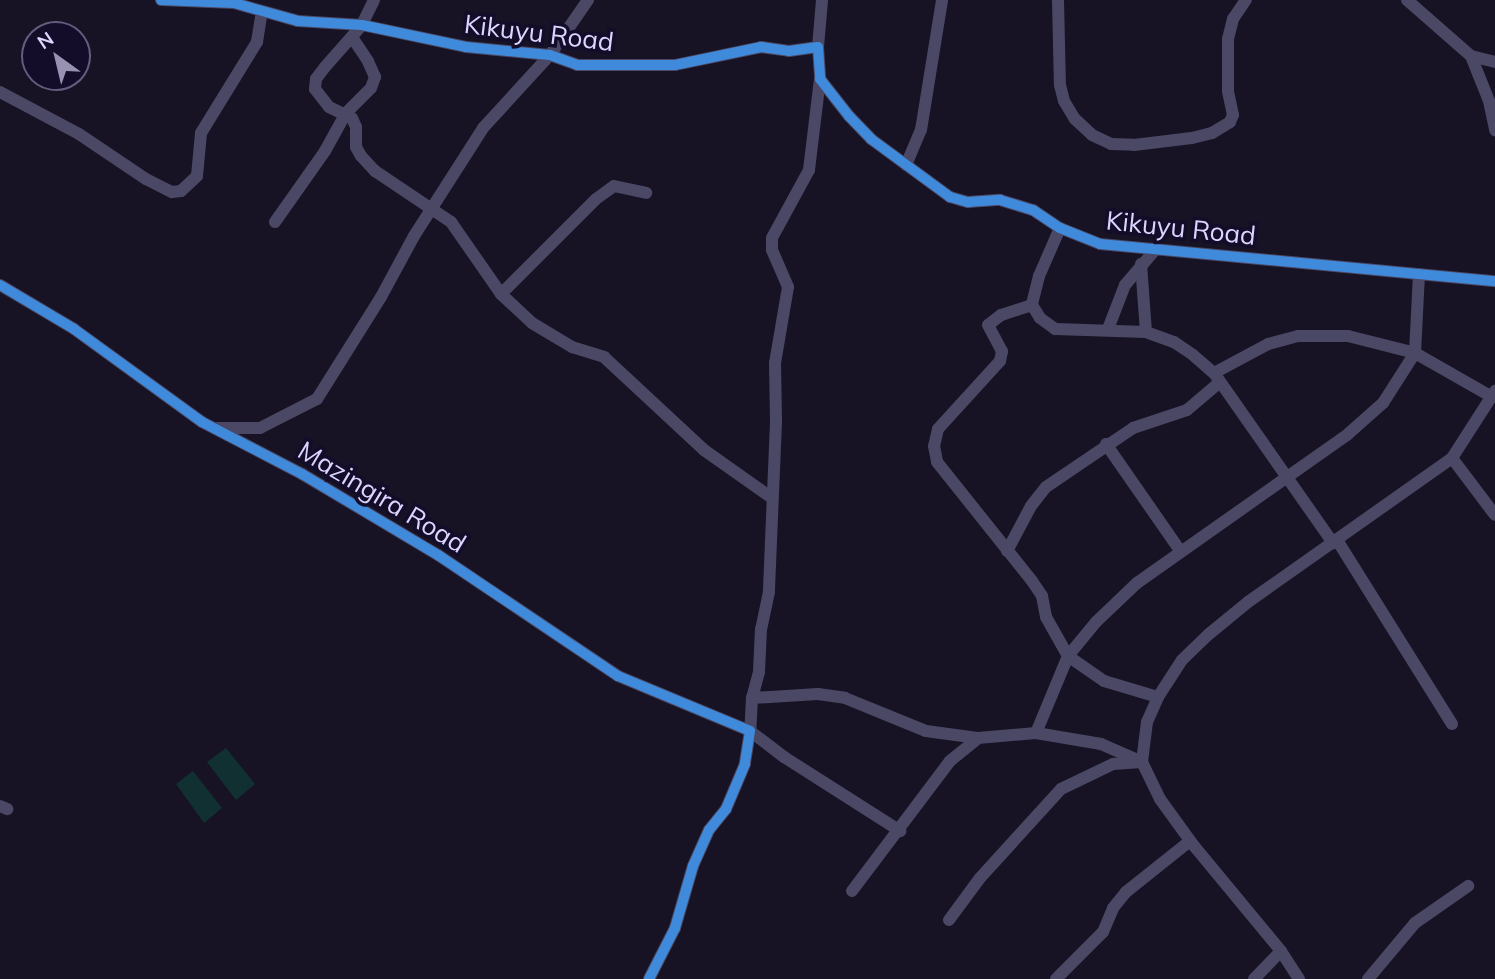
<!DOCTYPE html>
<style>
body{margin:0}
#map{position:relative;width:1495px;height:979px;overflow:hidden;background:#171324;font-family:Mulish,sans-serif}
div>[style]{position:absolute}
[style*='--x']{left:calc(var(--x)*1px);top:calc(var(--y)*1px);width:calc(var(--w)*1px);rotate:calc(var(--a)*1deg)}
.green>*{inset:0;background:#113032}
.minor>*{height:12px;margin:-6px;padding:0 6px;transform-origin:6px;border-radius:6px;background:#4a4865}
.cycleway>*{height:10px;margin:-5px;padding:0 5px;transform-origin:5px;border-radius:5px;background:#408adc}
span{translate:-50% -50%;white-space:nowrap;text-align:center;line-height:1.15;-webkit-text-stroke:7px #130d2a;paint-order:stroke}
.street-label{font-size:26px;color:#dcd6ff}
.north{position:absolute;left:21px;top:21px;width:70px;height:70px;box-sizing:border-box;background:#130d2a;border:2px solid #635d7f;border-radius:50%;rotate:326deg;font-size:19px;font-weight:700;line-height:28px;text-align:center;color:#dcd6ff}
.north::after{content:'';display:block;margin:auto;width:24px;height:32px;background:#9792b2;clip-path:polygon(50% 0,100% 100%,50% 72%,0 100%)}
</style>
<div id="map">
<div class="green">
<i style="clip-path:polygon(226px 748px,255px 784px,236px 800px,207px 762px)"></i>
<i style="clip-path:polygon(193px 771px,222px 808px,204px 823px,176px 784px)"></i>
</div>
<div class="minor">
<i style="--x:161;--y:0;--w:73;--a:2.4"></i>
<i style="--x:234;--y:3;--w:66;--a:15.7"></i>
<i style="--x:298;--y:21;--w:64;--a:3.6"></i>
<i style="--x:362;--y:25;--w:106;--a:11.9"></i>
<i style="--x:466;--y:47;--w:84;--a:5.4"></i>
<i style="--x:550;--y:55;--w:29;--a:20"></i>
<i style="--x:577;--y:65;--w:98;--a:0"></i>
<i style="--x:675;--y:65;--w:88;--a:-11.8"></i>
<i style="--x:761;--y:47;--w:28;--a:8"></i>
<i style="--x:789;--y:51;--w:29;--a:-8"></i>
<i style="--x:818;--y:47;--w:32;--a:86"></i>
<i style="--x:820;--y:79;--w:47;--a:51.9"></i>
<i style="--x:849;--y:116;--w:32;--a:46"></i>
<i style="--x:871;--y:139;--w:98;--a:36.3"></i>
<i style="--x:950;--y:197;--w:19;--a:16"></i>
<i style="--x:968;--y:202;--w:32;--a:-4"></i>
<i style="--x:1000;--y:200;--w:34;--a:17"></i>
<i style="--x:1033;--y:210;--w:32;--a:34"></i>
<i style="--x:1060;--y:228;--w:43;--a:21.8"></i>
<i style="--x:1100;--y:244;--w:397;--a:5.4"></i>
<i style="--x:374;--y:0;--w:28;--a:116"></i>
<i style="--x:362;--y:25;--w:56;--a:131.4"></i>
<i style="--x:325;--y:67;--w:15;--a:127"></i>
<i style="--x:316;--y:79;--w:10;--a:96"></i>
<i style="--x:315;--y:89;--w:23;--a:52"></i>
<i style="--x:329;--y:107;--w:25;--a:26"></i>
<i style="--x:352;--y:118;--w:10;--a:66"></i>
<i style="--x:356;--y:127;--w:20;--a:90"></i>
<i style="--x:356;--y:147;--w:10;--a:61"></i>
<i style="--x:361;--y:156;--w:21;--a:47"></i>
<i style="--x:375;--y:171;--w:92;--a:33.9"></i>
<i style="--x:451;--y:222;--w:88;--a:55.2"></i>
<i style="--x:501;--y:294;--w:42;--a:43.1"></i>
<i style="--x:532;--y:323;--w:47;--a:31"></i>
<i style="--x:572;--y:347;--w:34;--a:17"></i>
<i style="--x:604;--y:357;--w:137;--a:42.9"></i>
<i style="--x:704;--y:450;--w:83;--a:35.2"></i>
<i style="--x:1058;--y:0;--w:85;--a:88.7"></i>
<i style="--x:1060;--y:85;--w:16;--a:76"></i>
<i style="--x:1064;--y:101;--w:21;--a:59"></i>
<i style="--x:1075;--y:119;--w:23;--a:43"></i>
<i style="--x:1092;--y:135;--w:21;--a:25"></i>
<i style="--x:1111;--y:144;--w:23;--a:2"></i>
<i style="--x:1134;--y:145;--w:58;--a:-6.9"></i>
<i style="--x:1192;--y:138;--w:21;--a:-14"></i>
<i style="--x:1212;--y:133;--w:21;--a:-31"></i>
<i style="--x:1230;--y:122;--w:8;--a:-67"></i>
<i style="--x:1233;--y:115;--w:25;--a:-102"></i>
<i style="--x:1228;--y:91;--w:52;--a:-90"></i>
<i style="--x:1228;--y:39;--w:21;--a:-76"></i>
<i style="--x:1233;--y:19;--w:23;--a:-56"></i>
<i style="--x:1407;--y:0;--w:85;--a:41.2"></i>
<i style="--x:1471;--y:56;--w:48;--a:68.2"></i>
<i style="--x:1489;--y:101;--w:30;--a:78"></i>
<i style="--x:818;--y:47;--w:47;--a:-85.1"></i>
<i style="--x:1471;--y:56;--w:25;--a:14"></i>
<i style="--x:820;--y:79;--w:92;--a:96.9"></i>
<i style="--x:809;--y:170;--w:77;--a:118.6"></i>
<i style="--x:772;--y:238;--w:12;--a:90"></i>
<i style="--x:772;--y:250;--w:40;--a:66.6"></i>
<i style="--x:788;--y:287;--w:77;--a:99.7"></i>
<i style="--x:775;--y:363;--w:59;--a:89"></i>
<i style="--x:776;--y:422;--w:170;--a:92.4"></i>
<i style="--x:769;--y:592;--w:38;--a:102"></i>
<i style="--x:761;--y:629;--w:43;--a:92.7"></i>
<i style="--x:759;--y:672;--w:27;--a:105"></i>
<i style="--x:752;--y:698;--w:33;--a:93"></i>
<i style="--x:750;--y:731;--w:43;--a:37.4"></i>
<i style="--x:784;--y:757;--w:138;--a:32.5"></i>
<i style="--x:0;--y:92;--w:89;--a:28"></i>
<i style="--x:79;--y:134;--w:81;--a:33.9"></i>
<i style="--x:146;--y:179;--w:29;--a:27"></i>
<i style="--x:172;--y:192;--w:9;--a:-6"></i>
<i style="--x:181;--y:191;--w:22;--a:-43"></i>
<i style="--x:197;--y:176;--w:43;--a:-84.7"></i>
<i style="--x:201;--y:133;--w:107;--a:-58.4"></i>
<i style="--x:257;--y:42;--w:31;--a:-81"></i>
<i style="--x:906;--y:165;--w:38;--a:-67"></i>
<i style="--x:921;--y:130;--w:132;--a:-80.8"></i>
<i style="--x:275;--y:222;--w:87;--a:-54.8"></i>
<i style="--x:325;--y:151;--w:43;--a:-61.1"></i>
<i style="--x:346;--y:113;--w:35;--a:-45"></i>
<i style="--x:371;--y:88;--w:12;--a:-70"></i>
<i style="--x:375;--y:77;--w:17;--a:-114"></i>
<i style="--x:368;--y:61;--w:29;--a:-124"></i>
<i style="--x:1060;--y:228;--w:52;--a:113.6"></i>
<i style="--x:1039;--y:276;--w:30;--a:104"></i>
<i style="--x:1032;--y:305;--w:15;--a:58"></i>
<i style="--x:1040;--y:318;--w:19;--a:36"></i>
<i style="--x:1055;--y:329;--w:91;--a:1.9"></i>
<i style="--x:1146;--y:332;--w:30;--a:20"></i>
<i style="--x:1174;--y:342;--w:23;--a:34"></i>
<i style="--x:1193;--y:355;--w:28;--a:41"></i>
<i style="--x:1214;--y:373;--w:208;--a:55"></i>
<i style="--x:1141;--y:264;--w:68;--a:85.8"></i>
<i style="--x:0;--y:285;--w:86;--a:30.7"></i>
<i style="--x:74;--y:329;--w:158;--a:36"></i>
<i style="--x:202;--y:422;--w:113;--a:27.5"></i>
<i style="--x:302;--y:474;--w:158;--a:30.8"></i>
<i style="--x:438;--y:555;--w:217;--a:33.9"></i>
<i style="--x:618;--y:676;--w:143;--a:22.6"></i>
<i style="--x:750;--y:731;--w:33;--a:99"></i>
<i style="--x:745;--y:764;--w:49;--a:112.9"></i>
<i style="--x:726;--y:809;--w:27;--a:129"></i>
<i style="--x:709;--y:830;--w:39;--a:114"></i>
<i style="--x:693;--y:866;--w:65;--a:106.2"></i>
<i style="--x:675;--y:928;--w:57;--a:117"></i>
<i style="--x:501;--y:294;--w:134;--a:-45"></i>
<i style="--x:596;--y:199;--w:22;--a:-36"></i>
<i style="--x:614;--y:186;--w:33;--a:12"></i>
<i style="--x:1032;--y:305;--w:33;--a:162"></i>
<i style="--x:1001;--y:315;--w:16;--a:142"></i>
<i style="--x:988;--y:325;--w:30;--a:62"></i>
<i style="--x:1002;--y:351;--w:10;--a:101"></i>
<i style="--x:1000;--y:361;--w:92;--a:132.4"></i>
<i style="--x:938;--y:429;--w:17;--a:103"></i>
<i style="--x:934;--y:446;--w:16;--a:79"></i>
<i style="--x:937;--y:462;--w:152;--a:51.4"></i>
<i style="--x:1032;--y:581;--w:18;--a:56"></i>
<i style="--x:1042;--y:596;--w:21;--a:79"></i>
<i style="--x:1046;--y:617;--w:45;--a:60.6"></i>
<i style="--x:1068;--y:656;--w:44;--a:34.8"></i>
<i style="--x:1104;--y:681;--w:56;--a:16.5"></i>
<i style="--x:1108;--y:329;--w:47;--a:-68.9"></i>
<i style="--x:1125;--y:285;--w:46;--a:-49.4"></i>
<i style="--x:1214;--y:373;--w:61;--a:-28.2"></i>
<i style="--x:1268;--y:344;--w:31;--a:-15"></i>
<i style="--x:1298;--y:336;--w:50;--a:0"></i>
<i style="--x:1348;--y:336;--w:69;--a:14.2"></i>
<i style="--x:1415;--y:353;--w:89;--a:29.7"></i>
<i style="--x:217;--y:428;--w:43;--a:0"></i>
<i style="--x:260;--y:428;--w:64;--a:-27"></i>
<i style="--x:317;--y:399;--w:120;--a:-57.9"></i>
<i style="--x:381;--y:297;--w:69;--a:-61.6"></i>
<i style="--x:414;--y:236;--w:128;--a:-57.4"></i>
<i style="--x:483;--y:128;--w:99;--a:-47.5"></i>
<i style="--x:550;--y:55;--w:67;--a:-55.4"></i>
<i style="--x:1106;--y:444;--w:131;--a:55.2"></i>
<i style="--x:1452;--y:458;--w:71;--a:53"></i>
<i style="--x:1337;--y:540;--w:217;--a:58"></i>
<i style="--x:1007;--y:551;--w:51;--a:-61.9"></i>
<i style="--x:1031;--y:506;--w:24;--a:-52"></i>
<i style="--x:1046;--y:487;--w:105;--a:-34.1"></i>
<i style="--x:1133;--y:428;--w:57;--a:-18.4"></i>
<i style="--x:1187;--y:410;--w:43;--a:-40.3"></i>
<i style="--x:752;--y:698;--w:66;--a:-3.5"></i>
<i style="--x:818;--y:694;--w:27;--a:8"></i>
<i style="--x:845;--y:698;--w:87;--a:22.2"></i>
<i style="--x:926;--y:731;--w:52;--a:7.7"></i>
<i style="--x:1036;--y:733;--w:83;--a:-67.4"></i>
<i style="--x:1068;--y:656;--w:44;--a:-50.5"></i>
<i style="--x:1096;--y:622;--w:57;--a:-43.6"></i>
<i style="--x:1137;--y:583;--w:258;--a:-35.2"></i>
<i style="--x:1348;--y:434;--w:47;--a:-41.5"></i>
<i style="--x:1383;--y:403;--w:59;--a:-57.4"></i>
<i style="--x:1415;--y:353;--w:79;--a:-87.1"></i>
<i style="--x:0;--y:806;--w:8;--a:23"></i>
<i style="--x:852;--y:891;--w:163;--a:-53"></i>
<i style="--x:950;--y:761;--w:36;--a:-39"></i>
<i style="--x:978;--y:738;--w:58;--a:-4.9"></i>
<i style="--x:1036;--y:733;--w:66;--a:9.6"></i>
<i style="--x:1101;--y:744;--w:45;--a:23.7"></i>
<i style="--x:949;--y:920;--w:52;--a:-53.6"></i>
<i style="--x:980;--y:878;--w:120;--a:-47.7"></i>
<i style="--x:1061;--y:789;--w:58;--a:-25.7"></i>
<i style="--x:1113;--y:764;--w:29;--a:-4"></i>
<i style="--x:1056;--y:979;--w:66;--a:-45"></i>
<i style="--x:1103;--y:932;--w:26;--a:-67"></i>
<i style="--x:1113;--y:908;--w:21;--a:-51"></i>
<i style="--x:1126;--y:892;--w:82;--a:-38.6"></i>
<i style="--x:1254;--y:979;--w:39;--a:-46"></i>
<i style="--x:1299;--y:979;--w:33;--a:-123"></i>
<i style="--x:1281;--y:951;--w:136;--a:-129.6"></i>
<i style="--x:1194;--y:846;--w:58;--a:-125.9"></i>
<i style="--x:1160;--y:799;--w:41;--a:-115.9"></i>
<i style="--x:1142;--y:762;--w:40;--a:-82.9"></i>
<i style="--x:1147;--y:722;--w:27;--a:-66"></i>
<i style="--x:1158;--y:697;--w:44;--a:-57"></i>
<i style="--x:1182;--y:660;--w:37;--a:-44"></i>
<i style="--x:1209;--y:634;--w:50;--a:-39.4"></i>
<i style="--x:1248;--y:602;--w:250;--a:-35.2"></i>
<i style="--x:1452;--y:458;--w:80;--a:-57.3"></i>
<i style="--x:1368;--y:979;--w:73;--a:-50"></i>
<i style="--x:1415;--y:923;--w:65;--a:-34.9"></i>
</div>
<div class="cycleway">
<i style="--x:161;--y:0;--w:73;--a:2.4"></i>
<i style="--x:234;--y:3;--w:66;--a:15.7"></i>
<i style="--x:298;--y:21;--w:64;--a:3.6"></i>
<i style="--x:362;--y:25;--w:106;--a:11.9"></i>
<i style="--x:466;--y:47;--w:84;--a:5.4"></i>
<i style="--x:550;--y:55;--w:29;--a:20"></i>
<i style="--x:577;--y:65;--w:98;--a:0"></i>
<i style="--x:675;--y:65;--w:88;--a:-11.8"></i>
<i style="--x:761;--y:47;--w:28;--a:8"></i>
<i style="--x:789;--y:51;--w:29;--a:-8"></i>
<i style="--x:818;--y:47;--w:32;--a:86"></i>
<i style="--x:820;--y:79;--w:47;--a:51.9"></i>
<i style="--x:849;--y:116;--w:32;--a:46"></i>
<i style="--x:871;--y:139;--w:98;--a:36.3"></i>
<i style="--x:950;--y:197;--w:19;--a:16"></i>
<i style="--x:968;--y:202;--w:32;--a:-4"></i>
<i style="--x:1000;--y:200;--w:34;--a:17"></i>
<i style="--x:1033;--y:210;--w:32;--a:34"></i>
<i style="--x:1060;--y:228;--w:43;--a:21.8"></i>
<i style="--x:1100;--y:244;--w:397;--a:5.4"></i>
<i style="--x:0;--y:285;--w:86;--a:30.7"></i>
<i style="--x:74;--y:329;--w:158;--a:36"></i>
<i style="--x:202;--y:422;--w:113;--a:27.5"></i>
<i style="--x:302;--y:474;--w:158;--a:30.8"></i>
<i style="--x:438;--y:555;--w:217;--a:33.9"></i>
<i style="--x:618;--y:676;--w:143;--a:22.6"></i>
<i style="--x:750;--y:731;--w:33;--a:99"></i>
<i style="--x:745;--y:764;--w:49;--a:112.9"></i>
<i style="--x:726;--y:809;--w:27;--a:129"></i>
<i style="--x:709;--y:830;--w:39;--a:114"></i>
<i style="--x:693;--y:866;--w:65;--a:106.2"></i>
<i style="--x:675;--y:928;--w:57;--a:117"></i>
</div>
<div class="street-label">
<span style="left:539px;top:33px;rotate:7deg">Kikuyu Road</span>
<span style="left:1181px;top:228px;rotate:6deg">Kikuyu Road</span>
<span style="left:382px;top:497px;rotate:31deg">Mazingira Road</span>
</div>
<div class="north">N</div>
</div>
